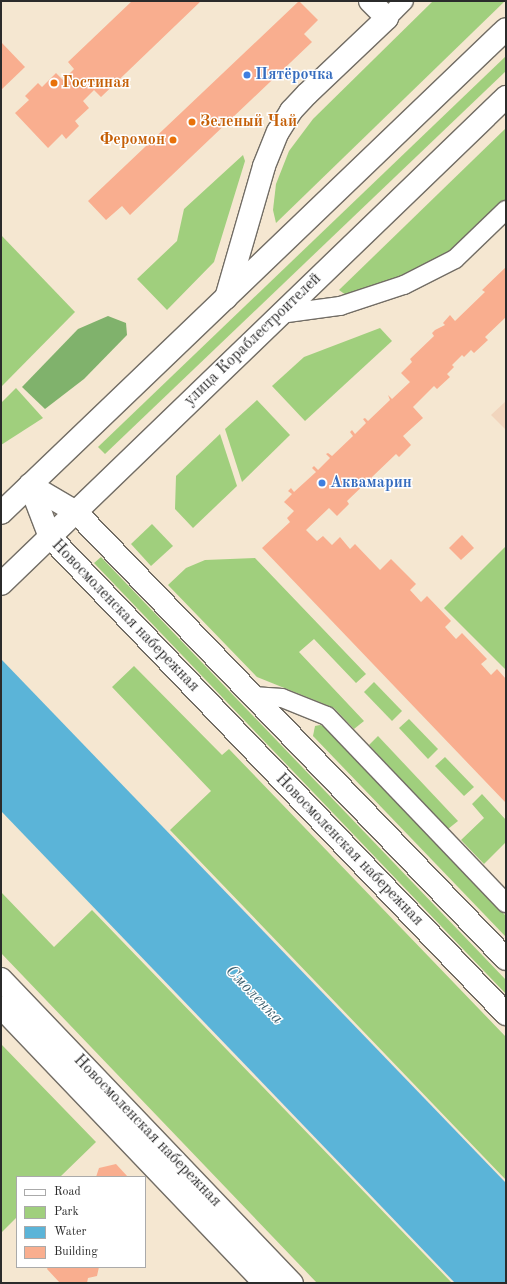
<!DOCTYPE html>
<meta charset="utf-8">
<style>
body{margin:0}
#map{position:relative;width:507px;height:1284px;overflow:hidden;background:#f5e7d1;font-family:"Old Standard TT",serif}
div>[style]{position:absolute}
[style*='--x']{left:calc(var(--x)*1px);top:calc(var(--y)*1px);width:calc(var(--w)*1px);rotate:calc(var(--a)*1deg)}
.built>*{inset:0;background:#f1d5bd}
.green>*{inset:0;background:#a0cf7d}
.forest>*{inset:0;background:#80b26c}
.water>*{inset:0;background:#5bb4d8}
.building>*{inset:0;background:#f9ae8f}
.roads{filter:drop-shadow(1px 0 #726d65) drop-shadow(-1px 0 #726d65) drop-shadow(0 1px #726d65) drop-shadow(0 -1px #726d65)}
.minor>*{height:18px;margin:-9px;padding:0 9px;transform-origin:9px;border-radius:9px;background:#fff}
.tertiary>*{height:22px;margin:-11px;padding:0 11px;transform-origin:11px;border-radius:11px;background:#fff}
.secondary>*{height:22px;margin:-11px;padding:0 11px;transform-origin:11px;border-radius:11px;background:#fff}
.dots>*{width:11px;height:11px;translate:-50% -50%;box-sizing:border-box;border:2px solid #fff;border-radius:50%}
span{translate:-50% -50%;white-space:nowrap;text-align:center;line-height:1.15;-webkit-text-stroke:3px #fff;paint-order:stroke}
.shop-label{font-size:16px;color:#366cbe;font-weight:700}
.left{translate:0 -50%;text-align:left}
.food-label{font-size:16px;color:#c56008;font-weight:700}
.right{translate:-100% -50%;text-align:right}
.street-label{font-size:16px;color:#2b2b2b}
.water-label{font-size:17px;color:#3e6270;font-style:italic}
.frame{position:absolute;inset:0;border:2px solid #2b2b2b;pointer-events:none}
.legend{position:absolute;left:16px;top:1176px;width:130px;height:92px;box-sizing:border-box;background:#fff;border:1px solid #aaa;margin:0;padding:5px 7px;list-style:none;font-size:12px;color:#2b2b2b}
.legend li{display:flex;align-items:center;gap:8px;height:20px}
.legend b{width:20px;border:1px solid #aaa}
</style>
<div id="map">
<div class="built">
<i style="clip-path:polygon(506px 401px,506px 430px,491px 415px)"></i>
</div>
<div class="green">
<i style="clip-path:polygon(433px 1px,505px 1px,276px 223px,273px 210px,276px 184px,289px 151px,313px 119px)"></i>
<i style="clip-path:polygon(506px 56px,506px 71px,105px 454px,98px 447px)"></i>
<i style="clip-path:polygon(506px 128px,506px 201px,455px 250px,402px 281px,346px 295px,339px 290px)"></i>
<i style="clip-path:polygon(243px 155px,245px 161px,214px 262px,167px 310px,137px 279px,177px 241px,184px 209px)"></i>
<i style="clip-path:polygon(1px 235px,75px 312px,1px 387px)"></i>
<i style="clip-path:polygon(380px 328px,392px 341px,305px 421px,272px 386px,304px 357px)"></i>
<i style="clip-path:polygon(16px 388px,43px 418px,1px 445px,1px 403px)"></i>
<i style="clip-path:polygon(257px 400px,290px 435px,242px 482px,225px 429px)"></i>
<i style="clip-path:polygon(220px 434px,237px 486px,193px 528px,175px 509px,176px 476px)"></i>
<i style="clip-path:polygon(152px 524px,173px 546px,151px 566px,131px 544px)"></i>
<i style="clip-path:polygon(506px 546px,506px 670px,444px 608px)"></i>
<i style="clip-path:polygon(101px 557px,506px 980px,506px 994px,94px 563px)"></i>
<i style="clip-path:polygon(255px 558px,366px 674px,356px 683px,314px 639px,299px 652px,364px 721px,354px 729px,334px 708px,257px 677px,168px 585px,186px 568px,205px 560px)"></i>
<i style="clip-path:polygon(134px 666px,222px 755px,229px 749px,506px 1037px,506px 1180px,170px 830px,211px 791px,112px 687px)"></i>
<i style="clip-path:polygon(374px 682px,402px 711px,392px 721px,364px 692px)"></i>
<i style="clip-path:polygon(409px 719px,438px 749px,428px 759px,399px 728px)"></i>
<i style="clip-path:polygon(320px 725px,324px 726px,506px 916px,506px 937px,313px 736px,315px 726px)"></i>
<i style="clip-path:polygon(378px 736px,458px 821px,448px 829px,369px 745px)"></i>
<i style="clip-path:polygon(445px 757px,474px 787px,464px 796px,435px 766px)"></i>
<i style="clip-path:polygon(482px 794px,506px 820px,506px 842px,484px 864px,461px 840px,484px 818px,472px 804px)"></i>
<i style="clip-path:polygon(1px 892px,54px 947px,92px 910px,452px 1283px,317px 1283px,1px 953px)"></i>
<i style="clip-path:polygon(1px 1044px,96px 1142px,60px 1177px,17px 1177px,17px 1217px,1px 1233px)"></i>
</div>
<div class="forest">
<i style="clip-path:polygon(108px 316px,126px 323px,127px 335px,84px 379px,45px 409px,22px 387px,78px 329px)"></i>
</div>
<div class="water">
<i style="clip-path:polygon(1px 659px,506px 1183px,506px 1283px,455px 1283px,1px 811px)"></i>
</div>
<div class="building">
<i style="clip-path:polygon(132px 1px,201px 1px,101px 97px,94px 90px,83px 101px,89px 108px,75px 121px,79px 126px,66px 139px,62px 134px,48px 148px,15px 113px,29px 100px,25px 96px,38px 83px,42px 87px,56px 73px,63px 80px,74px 69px,68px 62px)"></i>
<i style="clip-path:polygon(299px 1px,318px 20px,304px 34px,312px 42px,130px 215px,122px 206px,106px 220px,88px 201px)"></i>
<i style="clip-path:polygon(1px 42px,25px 67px,1px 90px)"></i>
<i style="clip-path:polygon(506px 267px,506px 317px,485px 337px,488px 340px,474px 353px,471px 350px,464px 357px,462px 355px,452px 365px,454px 367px,447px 374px,450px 377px,437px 389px,434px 386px,413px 407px,423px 418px,403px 436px,411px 445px,399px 457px,396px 454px,347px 501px,349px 504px,337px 516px,329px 508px,306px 530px,317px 541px,323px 536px,332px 545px,340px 537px,350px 549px,355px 544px,380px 570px,391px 559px,416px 584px,410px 590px,421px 602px,427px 596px,451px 621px,445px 627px,456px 639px,462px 633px,487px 659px,481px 664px,491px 675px,497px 669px,506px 679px,506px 803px,262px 548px,290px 522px,287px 518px,294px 511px,284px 502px,292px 494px,288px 491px,291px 488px,294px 492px,316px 472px,312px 468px,314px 466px,318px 470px,330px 458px,326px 454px,328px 453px,332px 456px,353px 436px,350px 432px,352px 430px,355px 434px,366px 423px,363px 419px,365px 418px,368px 421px,390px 400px,388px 395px,392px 399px,410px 382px,401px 373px,412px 362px,410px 359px,434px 336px,432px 333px,435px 330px,445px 325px,443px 323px,450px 315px,455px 321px,485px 292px,482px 290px)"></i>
<i style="clip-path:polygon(462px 535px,474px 548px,461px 560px,449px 548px)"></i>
<i style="clip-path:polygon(116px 1164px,128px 1177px,96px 1177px,99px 1168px)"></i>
<i style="clip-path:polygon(48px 1267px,99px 1267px,97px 1276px,88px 1278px,87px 1283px,60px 1283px,47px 1269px)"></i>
</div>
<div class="roads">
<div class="minor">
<i style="--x:387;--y:18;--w:24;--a:-45"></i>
<i style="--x:280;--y:314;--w:61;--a:-7.6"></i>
<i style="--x:340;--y:306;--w:67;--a:-18.2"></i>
<i style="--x:404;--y:285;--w:57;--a:-27"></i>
<i style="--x:455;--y:259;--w:71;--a:-43.9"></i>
<i style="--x:253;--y:696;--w:29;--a:4"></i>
<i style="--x:282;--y:698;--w:48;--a:21.8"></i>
<i style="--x:327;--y:716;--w:259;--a:46.3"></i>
</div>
<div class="tertiary">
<i style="--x:226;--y:298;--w:137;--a:-73.9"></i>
<i style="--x:264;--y:166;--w:37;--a:-68"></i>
<i style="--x:278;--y:132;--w:25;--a:-58"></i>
<i style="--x:291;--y:111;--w:23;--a:-47"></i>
<i style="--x:307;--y:94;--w:110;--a:-43.5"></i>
<i style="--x:387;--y:18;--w:24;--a:-135"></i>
<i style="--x:30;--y:485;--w:56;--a:69"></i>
<i style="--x:50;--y:537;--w:660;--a:46.29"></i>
<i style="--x:30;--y:485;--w:53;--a:30.4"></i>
<i style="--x:76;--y:512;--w:620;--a:46.11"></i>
<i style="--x:1;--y:979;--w:421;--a:46.3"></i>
<i style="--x:1;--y:1007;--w:382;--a:46.3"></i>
</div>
<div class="secondary">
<i style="--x:1;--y:513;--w:699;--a:-43.78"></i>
<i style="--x:1;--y:584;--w:702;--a:-43.96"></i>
</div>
</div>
<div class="dots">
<i style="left:247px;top:75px;background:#3f7fe0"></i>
<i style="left:54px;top:83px;background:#e8710a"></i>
<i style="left:192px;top:122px;background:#e8710a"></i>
<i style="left:173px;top:140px;background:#e8710a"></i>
<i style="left:322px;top:483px;background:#3f7fe0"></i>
</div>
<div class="shop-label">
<span class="left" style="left:255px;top:75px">Пятёрочка</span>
<span class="left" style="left:330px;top:483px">Аквамарин</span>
</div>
<div class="food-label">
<span class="left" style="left:62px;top:83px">Гостиная</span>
<span class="left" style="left:200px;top:122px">Зеленый Чай</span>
<span class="right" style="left:165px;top:140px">Феромон</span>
</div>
<div class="street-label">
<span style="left:253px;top:340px;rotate:-44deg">улица Кораблестроителей</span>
<span style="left:125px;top:616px;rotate:46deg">Новосмоленская набережная</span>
<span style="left:349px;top:850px;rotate:46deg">Новосмоленская набережная</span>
<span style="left:147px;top:1131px;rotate:46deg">Новосмоленская набережная</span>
</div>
<div class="water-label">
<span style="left:254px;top:995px;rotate:46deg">Смоленка</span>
</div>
<div class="frame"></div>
<ul class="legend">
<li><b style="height:5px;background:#fff"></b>Road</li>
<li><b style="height:11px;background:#a0cf7d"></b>Park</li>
<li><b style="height:11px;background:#5bb4d8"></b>Water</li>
<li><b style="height:11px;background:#f9ae8f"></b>Building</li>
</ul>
</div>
